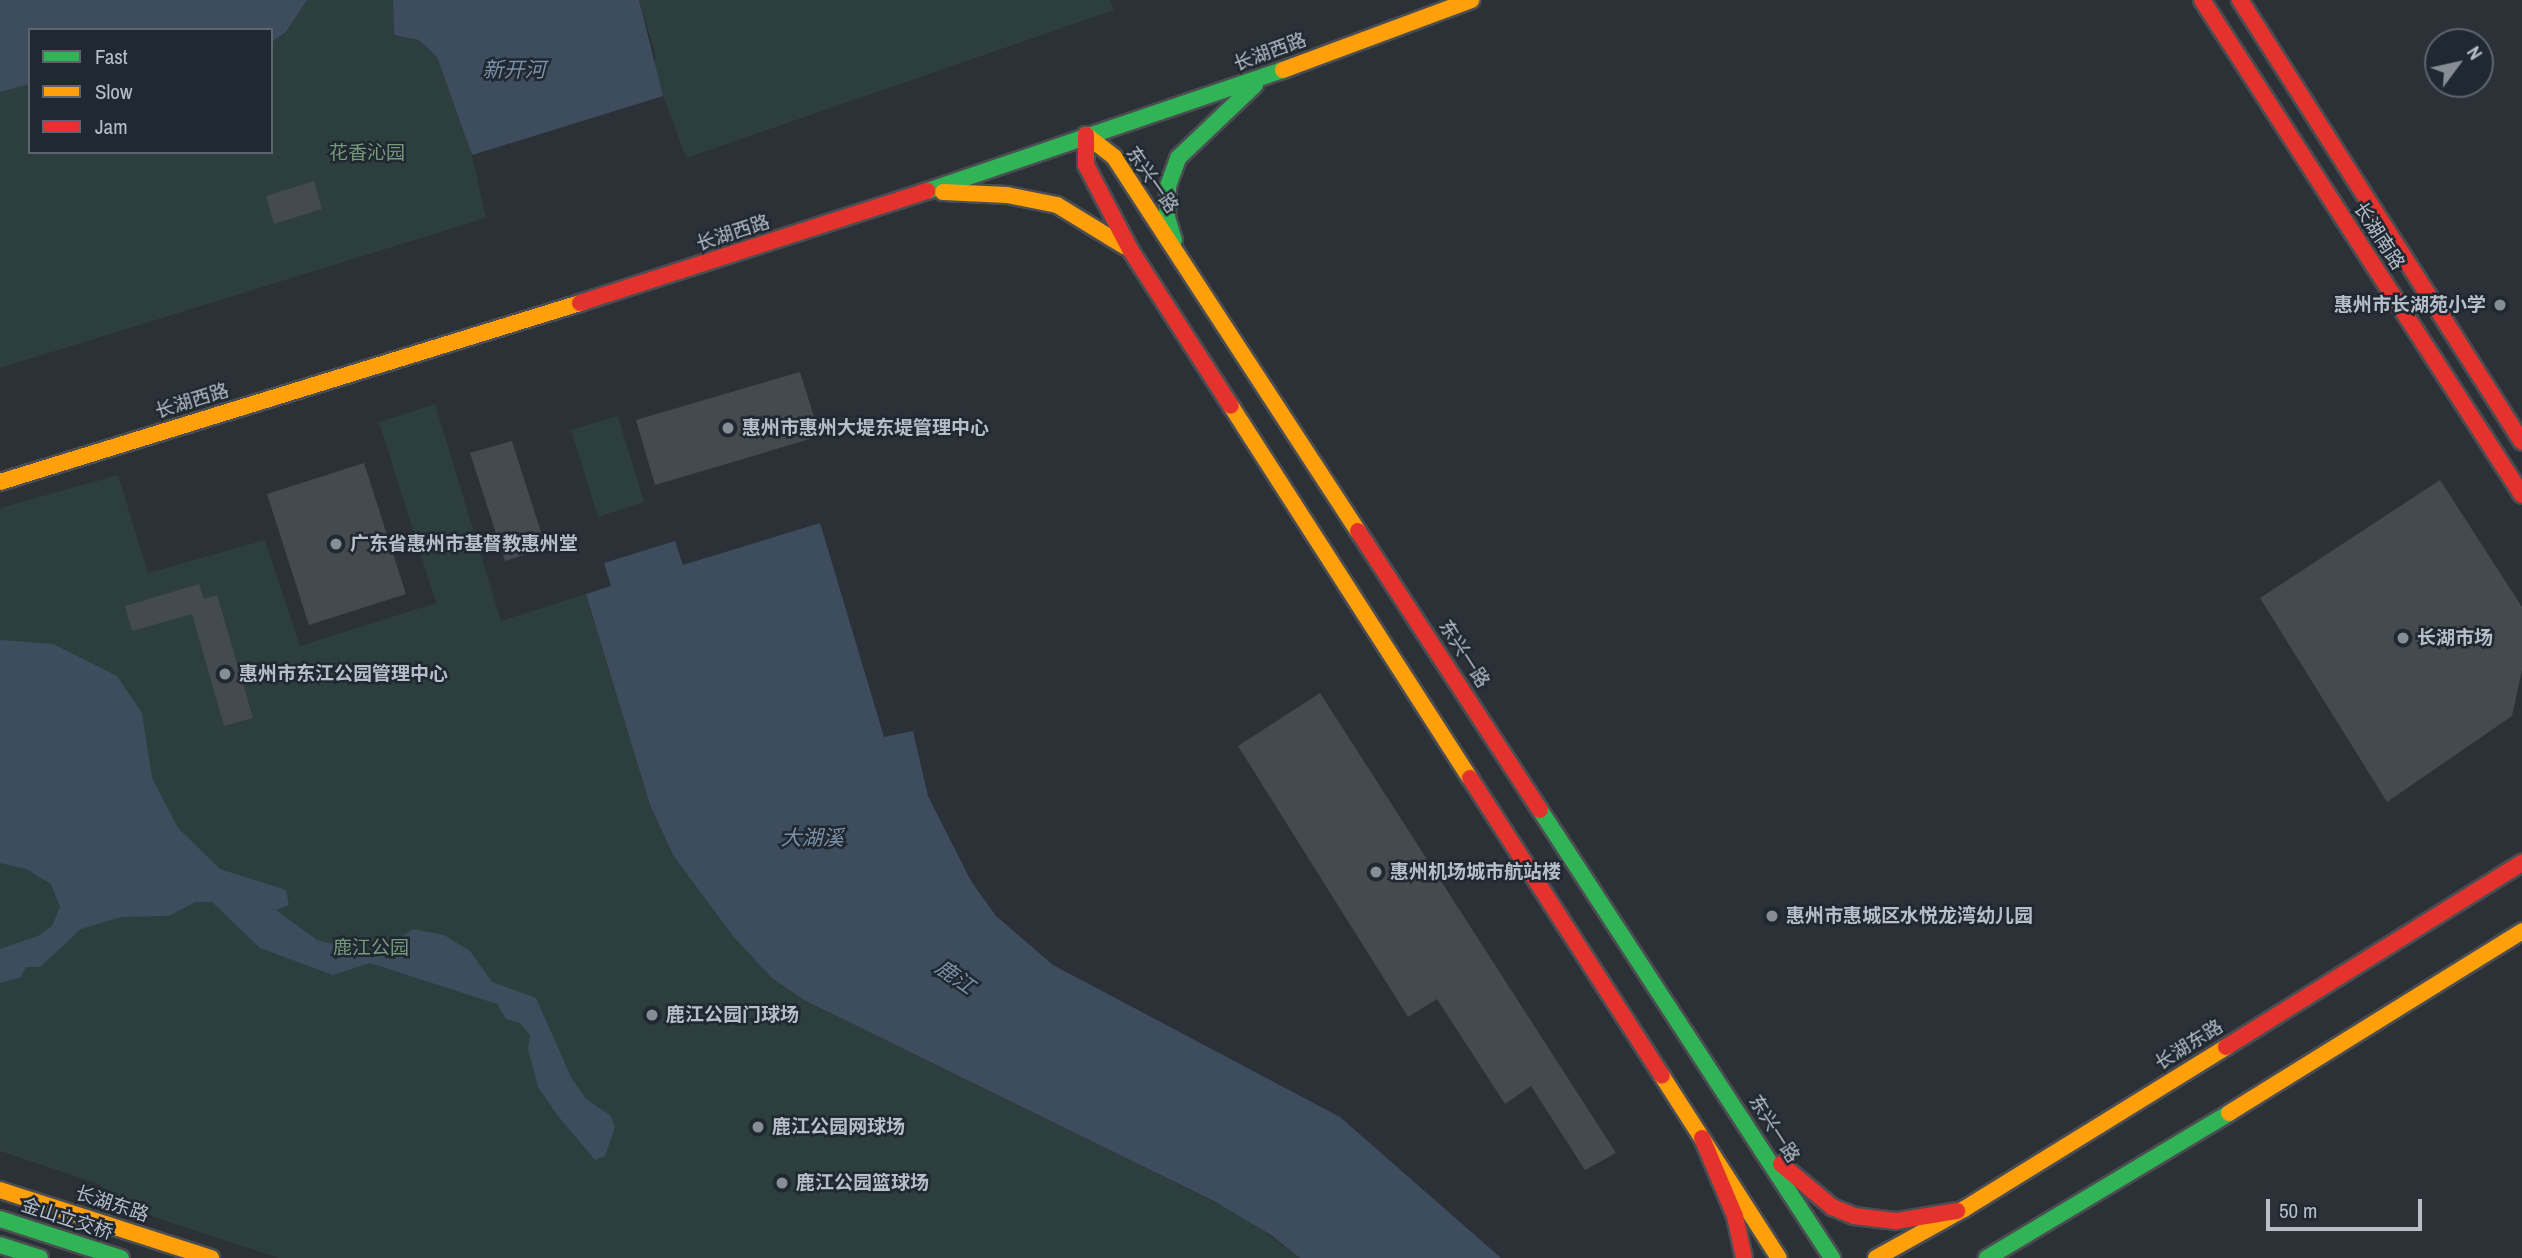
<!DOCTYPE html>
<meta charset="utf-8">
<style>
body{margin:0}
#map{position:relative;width:2522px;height:1258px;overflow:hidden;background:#2c3137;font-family:"Archivo Narrow","Noto Sans SC",sans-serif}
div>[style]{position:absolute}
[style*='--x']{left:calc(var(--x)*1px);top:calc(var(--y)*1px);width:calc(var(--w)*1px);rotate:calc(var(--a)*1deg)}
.green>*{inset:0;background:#2c3e3e}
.water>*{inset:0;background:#3d4d5e}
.building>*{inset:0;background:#454a4f}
.roads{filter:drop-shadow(2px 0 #4a4d52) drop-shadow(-2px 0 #4a4d52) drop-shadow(0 2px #4a4d52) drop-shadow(0 -2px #4a4d52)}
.fast>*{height:16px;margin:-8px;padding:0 8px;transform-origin:8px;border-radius:8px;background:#30b455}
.slow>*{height:16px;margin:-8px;padding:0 8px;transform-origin:8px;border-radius:8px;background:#ff9f0a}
.jam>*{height:16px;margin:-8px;padding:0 8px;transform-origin:8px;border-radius:8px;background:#e5322d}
.dots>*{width:19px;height:19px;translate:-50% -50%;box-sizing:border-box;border:4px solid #202831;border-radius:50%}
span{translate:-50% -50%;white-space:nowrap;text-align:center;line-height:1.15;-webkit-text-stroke:5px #202831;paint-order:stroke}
.street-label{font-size:19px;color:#b7bec7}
.park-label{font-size:19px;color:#779a7d}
.poi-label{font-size:19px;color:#b7bec7;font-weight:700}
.right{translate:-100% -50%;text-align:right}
.left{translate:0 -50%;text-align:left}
.water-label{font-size:21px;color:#7b90a7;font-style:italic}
.legend{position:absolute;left:28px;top:28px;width:245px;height:126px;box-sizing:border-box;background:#202831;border:2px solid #5c646d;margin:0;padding:9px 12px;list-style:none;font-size:21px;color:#b7bec7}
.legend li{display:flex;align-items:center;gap:14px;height:35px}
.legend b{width:35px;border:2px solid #5c646d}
.north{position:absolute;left:2424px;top:28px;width:70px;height:70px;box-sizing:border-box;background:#202831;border:2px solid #5c646d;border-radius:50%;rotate:57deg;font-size:19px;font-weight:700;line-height:28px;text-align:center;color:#b7bec7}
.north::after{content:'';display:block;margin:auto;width:24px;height:32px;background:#868d95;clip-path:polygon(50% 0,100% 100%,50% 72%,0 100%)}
.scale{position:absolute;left:2266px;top:1199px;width:156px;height:32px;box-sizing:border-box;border:4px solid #b7bec7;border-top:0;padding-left:9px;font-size:21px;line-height:24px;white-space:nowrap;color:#b7bec7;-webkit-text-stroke:5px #202831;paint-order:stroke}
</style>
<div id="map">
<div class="green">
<i style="clip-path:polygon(307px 0,393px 0,394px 35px,419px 40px,437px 57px,472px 155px,486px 218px,0 368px,0 92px,30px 84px,30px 152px,271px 152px,271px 42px,286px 32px)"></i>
<i style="clip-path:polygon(639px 0,1110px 0,1114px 10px,686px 158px,655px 73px,655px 52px)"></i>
<i style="clip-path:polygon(435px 404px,501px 621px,586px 594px,650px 805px,673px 855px,772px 978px,804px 1000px,1242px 1215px,1300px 1258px,279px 1258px,141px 1213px,98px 1184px,0 1151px,0 508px,118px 475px,148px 573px,265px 540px,300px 646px,436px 603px,379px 422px)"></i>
<i style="clip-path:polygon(618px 416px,644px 502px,598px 517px,571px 430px)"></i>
</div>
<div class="water">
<i style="clip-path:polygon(0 0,307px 0,286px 32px,271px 42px,271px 30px,30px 30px,30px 84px,0 92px)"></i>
<i style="clip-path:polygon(393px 0,639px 0,663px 96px,472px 155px,437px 57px,419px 40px,394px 35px)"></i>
<i style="clip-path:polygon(820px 523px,884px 737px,913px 731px,928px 796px,971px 881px,996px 916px,1053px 965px,1340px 1117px,1501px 1258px,1300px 1258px,1271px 1235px,1214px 1201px,804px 1000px,772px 978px,733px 936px,673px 855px,650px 805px,586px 594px,611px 586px,604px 563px,675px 541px,683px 565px)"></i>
<i style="clip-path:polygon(0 640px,53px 644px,117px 676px,142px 713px,152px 778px,178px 828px,220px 869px,286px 890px,289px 905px,276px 910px,317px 940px,365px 952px,386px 947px,413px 929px,444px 935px,470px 951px,492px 982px,536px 998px,571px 1077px,586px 1099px,610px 1115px,615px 1127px,605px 1156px,595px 1160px,558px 1116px,538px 1087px,528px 1049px,530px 1035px,520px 1023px,506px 1019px,497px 1004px,370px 963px,333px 975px,260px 948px,212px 902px,195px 902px,169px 916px,121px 917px,81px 929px,40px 967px,26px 967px,21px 977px,0 983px,0 949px,38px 936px,52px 926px,60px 907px,51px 884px,26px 869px,0 863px)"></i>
</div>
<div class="building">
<i style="clip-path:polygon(314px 181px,322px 209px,274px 224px,266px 196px)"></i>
<i style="clip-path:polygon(800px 372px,820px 436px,655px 485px,636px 420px)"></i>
<i style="clip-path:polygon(512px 441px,546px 548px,505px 561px,470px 453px)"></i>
<i style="clip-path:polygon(364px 463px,406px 594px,309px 625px,267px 494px)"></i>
<i style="clip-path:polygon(2440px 480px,2522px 607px,2522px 670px,2512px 716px,2387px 802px,2260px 598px)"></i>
<i style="clip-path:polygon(199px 584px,204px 599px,217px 595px,253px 718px,224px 726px,192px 614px,132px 631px,125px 606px)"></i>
<i style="clip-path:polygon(1320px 693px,1616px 1153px,1585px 1170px,1531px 1086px,1505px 1104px,1437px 999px,1408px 1017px,1238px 746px)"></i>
</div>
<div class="roads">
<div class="fast">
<i style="--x:927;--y:191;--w:376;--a:-18.8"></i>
<i style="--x:1174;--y:240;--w:24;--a:-107"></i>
<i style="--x:1167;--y:217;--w:31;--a:-88"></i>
<i style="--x:1168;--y:186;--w:30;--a:-70"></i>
<i style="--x:1178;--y:158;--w:106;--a:-43.5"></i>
<i style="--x:1540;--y:810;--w:535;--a:56.9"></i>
<i style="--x:0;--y:1219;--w:127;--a:17.9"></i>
<i style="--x:0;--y:1245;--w:42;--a:18"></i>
<i style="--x:1987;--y:1258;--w:282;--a:-30.9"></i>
</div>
<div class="slow">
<i style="--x:1283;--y:70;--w:201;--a:-20.4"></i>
<i style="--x:1086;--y:135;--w:36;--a:38"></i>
<i style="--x:1114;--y:157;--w:447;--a:56.9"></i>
<i style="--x:943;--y:192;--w:64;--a:2.7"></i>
<i style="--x:1007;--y:195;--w:51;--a:11.3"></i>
<i style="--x:1057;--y:205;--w:79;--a:31.5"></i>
<i style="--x:1231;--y:406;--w:442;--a:57.3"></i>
<i style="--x:0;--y:482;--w:607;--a:-17.15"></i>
<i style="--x:1662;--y:1076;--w:216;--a:57.3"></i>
<i style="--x:2229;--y:1113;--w:345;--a:-31.8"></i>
<i style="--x:0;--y:1190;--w:222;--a:17.9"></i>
<i style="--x:1876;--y:1258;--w:101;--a:-29.1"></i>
<i style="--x:1964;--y:1209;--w:308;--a:-31.7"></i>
</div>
<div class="jam">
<i style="--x:2202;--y:0;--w:589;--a:57.12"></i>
<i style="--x:2240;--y:0;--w:524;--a:57.46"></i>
<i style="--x:1086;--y:135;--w:30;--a:90"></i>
<i style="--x:1086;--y:165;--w:97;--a:62.4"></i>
<i style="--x:1131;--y:251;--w:184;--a:57.2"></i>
<i style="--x:580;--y:303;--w:365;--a:-17.9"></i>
<i style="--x:1358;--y:531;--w:333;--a:56.9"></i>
<i style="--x:1470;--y:778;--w:354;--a:57.2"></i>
<i style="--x:2226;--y:1047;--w:349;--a:-31.9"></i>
<i style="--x:1702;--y:1138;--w:85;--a:67.1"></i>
<i style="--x:1735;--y:1216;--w:43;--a:77.9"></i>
<i style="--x:1781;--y:1164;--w:67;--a:40.1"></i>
<i style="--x:1832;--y:1207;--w:24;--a:22"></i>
<i style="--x:1854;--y:1216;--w:42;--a:6.8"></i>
<i style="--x:1896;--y:1221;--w:62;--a:-9.3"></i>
</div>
</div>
<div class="dots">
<i style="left:2500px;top:305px;background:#868d95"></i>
<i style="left:728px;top:428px;background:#868d95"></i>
<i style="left:336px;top:544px;background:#868d95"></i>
<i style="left:2403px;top:638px;background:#868d95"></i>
<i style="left:225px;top:674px;background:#868d95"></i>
<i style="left:1376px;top:872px;background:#868d95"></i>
<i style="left:1772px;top:916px;background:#868d95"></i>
<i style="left:652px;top:1015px;background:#868d95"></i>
<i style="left:758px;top:1127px;background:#868d95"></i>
<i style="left:782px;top:1183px;background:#868d95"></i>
</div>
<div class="street-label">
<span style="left:1270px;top:52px;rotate:-20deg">长湖西路</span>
<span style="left:1152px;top:180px;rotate:55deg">东兴一路</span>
<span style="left:733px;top:233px;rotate:-18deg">长湖西路</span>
<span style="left:2379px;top:236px;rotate:57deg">长湖南路</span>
<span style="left:192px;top:401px;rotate:-17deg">长湖西路</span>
<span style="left:1464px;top:654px;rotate:57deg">东兴一路</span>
<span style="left:2189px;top:1045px;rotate:-32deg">长湖东路</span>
<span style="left:1774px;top:1129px;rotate:57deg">东兴一路</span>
<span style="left:112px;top:1204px;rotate:18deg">长湖东路</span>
<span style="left:67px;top:1219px;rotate:18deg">金山立交桥</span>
</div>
<div class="park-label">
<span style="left:367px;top:153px">花香沁园</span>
<span style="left:371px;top:948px">鹿江公园</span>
</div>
<div class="poi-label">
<span class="right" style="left:2486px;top:305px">惠州市长湖苑小学</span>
<span class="left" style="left:742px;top:428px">惠州市惠州大堤东堤管理中心</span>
<span class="left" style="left:350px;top:544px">广东省惠州市基督教惠州堂</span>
<span class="left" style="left:2417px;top:638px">长湖市场</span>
<span class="left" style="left:239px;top:674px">惠州市东江公园管理中心</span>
<span class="left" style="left:1390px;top:872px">惠州机场城市航站楼</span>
<span class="left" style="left:1786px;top:916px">惠州市惠城区水悦龙湾幼儿园</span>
<span class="left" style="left:666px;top:1015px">鹿江公园门球场</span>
<span class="left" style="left:772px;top:1127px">鹿江公园网球场</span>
<span class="left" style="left:796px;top:1183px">鹿江公园篮球场</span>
</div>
<div class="water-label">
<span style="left:514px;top:70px">新开河</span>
<span style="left:812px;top:838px">大湖溪</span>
<span style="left:955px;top:977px;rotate:35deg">鹿江</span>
</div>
<ul class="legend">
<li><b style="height:9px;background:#30b455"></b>Fast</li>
<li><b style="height:9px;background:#ff9f0a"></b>Slow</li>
<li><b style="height:9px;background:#e5322d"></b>Jam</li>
</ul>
<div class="north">N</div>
<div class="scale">50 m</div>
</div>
